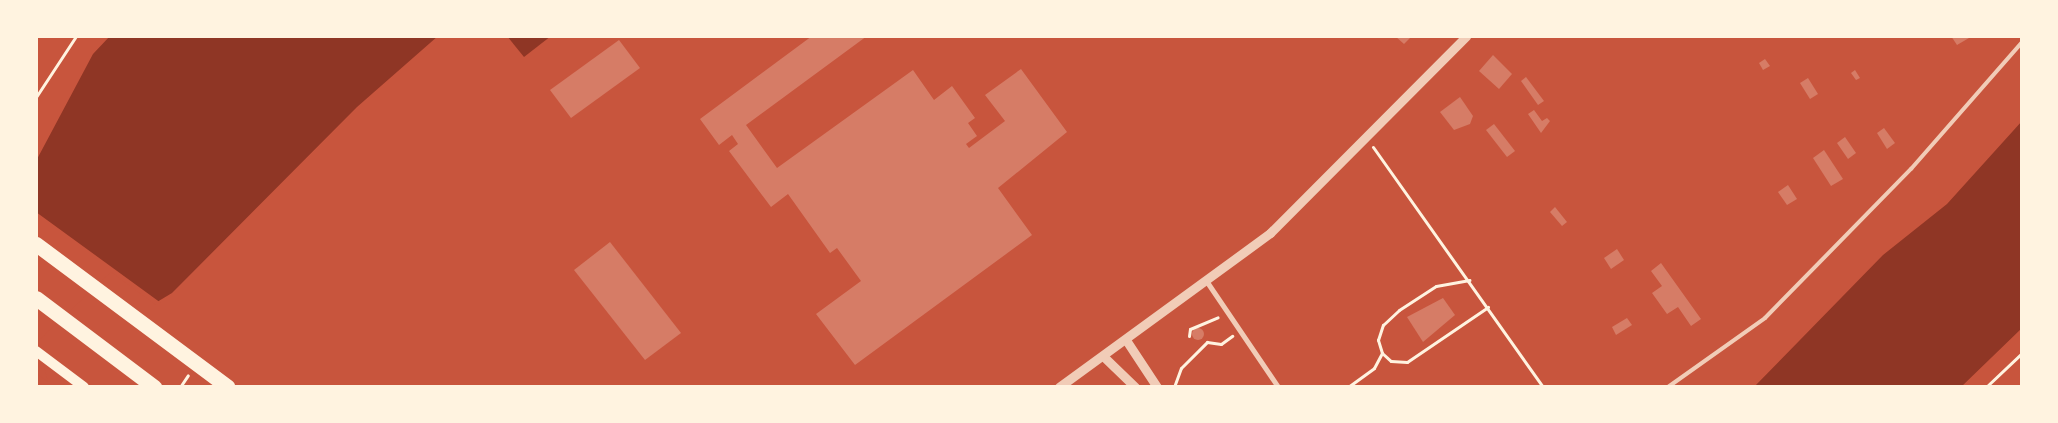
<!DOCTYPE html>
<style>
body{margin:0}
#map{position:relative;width:2058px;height:423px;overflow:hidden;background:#c8553d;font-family:"Noto Sans",sans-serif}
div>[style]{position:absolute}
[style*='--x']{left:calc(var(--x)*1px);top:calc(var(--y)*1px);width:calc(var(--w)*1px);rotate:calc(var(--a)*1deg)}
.water>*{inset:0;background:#8f3625}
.pier>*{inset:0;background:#c8553d}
.building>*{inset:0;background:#d67c66}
.round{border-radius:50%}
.path>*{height:3px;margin:-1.5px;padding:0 1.5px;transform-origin:1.5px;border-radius:1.5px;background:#fff3e0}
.service>*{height:4px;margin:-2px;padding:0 2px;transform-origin:2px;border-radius:2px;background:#f1ccb7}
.minor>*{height:5px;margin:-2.5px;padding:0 2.5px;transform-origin:2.5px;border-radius:2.5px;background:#f1ccb7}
.tertiary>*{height:9px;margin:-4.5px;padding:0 4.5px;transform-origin:4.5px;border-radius:4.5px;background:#f1ccb7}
.secondary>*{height:10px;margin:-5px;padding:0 5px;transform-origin:5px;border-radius:5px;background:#fff3e0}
.motorway>*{height:15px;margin:-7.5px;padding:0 7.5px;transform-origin:7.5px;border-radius:7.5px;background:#fff3e0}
span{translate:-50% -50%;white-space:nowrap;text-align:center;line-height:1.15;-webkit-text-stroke:5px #fff3e0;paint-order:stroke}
.frame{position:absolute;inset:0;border:38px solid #fff3e0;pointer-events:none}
</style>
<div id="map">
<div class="water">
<i style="clip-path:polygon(110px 36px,438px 36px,357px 107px,172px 293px,157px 302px,111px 269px,36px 341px,36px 161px,93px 54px)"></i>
<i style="clip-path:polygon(507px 36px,551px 36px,524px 57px)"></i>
<i style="clip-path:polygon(2022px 121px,2022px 328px,1961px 387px,1754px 387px,1883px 255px,1947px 204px)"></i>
</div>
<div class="pier">
<i style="clip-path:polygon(36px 212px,161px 303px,156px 305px,111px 272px,36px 343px)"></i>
<i style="clip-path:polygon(36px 344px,39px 346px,48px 382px,36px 373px)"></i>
</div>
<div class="building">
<i style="clip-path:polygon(812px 36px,867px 36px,746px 125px,777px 168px,913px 70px,934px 100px,952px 86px,975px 118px,968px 123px,977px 136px,966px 144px,969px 148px,1005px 121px,985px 95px,1021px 69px,1067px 132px,998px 188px,1032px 235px,855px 365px,816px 314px,861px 281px,837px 248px,830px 253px,788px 194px,771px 207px,729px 151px,738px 144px,732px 135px,719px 145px,700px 119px)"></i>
<i style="clip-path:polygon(1395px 36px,1412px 36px,1404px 44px)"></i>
<i style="clip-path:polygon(1951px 36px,1968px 36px,1969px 38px,1957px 45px)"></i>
<i style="clip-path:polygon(619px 40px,640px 68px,571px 118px,550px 90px)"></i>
<i style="clip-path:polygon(1493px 55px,1512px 74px,1499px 89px,1479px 71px)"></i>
<i style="clip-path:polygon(1765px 59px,1770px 66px,1763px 70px,1759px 63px)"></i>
<i style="clip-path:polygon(1855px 70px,1860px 78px,1856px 80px,1851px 73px)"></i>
<i style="clip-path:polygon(1526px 77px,1544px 101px,1538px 105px,1521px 81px)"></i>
<i style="clip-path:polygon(1808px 78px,1818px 94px,1810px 99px,1800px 83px)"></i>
<i style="clip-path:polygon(1460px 97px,1473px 116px,1470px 124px,1454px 130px,1440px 112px)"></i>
<i style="clip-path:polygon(1534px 110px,1542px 121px,1547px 118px,1550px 121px,1541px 133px,1528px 114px)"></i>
<i style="clip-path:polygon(1494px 124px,1515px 151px,1507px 157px,1486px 130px)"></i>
<i style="clip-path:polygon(1884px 128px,1895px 143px,1887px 149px,1877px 133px)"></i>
<i style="clip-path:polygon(1845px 137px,1856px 153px,1848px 159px,1837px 143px)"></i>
<i style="clip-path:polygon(1824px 150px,1843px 179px,1831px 186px,1813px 158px)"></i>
<i style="clip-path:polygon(1788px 185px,1797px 199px,1787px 205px,1778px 192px)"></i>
<i style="clip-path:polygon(1555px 207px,1567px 222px,1562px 226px,1550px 212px)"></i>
<i style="clip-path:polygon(610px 242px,681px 333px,645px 360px,574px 270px)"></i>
<i style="clip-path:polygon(1617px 249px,1624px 260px,1611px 269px,1604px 258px)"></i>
<i style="clip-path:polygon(1661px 263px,1701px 319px,1691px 326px,1678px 307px,1667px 314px,1652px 293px,1662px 286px,1651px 271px)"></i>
<i style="clip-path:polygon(1443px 298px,1455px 315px,1423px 342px,1407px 317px)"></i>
<i style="clip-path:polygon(1627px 318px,1632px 325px,1616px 335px,1612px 327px)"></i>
<i class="round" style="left:1192px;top:328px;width:12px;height:12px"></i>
</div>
<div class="path">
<i style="--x:36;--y:97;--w:73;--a:-56.7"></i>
<i style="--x:1373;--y:147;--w:294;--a:54.7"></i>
<i style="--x:1189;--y:336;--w:7;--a:-82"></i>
<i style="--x:1190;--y:329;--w:30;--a:-23"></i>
<i style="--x:1382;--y:353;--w:12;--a:42"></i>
<i style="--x:1391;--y:361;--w:16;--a:4"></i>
<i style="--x:1407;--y:362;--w:98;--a:-34.2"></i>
<i style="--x:180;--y:387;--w:14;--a:-56"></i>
<i style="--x:1174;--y:387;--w:20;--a:-70"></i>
<i style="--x:1181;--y:368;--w:37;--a:-45"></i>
<i style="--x:1207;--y:342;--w:14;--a:8"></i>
<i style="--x:1221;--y:344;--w:14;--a:-36"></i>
<i style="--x:1348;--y:387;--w:32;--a:-36"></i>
<i style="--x:1374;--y:368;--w:17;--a:-62"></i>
<i style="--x:1382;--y:353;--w:14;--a:-107"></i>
<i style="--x:1378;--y:340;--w:16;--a:-72"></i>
<i style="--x:1383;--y:325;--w:22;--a:-43"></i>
<i style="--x:1399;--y:310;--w:44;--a:-33"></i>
<i style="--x:1436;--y:286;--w:34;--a:-10"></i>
<i style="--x:1986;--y:387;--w:50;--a:-43.4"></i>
</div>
<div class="service">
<i style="--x:1668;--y:387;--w:119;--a:-35.4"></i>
<i style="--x:1765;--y:318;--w:209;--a:-45.6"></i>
<i style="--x:1911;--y:169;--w:169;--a:-48.8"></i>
</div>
<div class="minor">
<i style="--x:1207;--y:282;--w:127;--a:55.9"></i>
</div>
<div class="tertiary">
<i style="--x:1126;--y:340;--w:56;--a:56.6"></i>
<i style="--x:1103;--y:356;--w:45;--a:44.1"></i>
<i style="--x:1059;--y:387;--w:261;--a:-36.1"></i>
<i style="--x:1270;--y:233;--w:278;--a:-45.1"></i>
</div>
<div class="secondary">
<i style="--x:36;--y:351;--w:60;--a:36.9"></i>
</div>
<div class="motorway">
<i style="--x:36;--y:244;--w:239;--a:36.7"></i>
<i style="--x:36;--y:298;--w:148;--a:37"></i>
</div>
<div class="frame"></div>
</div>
